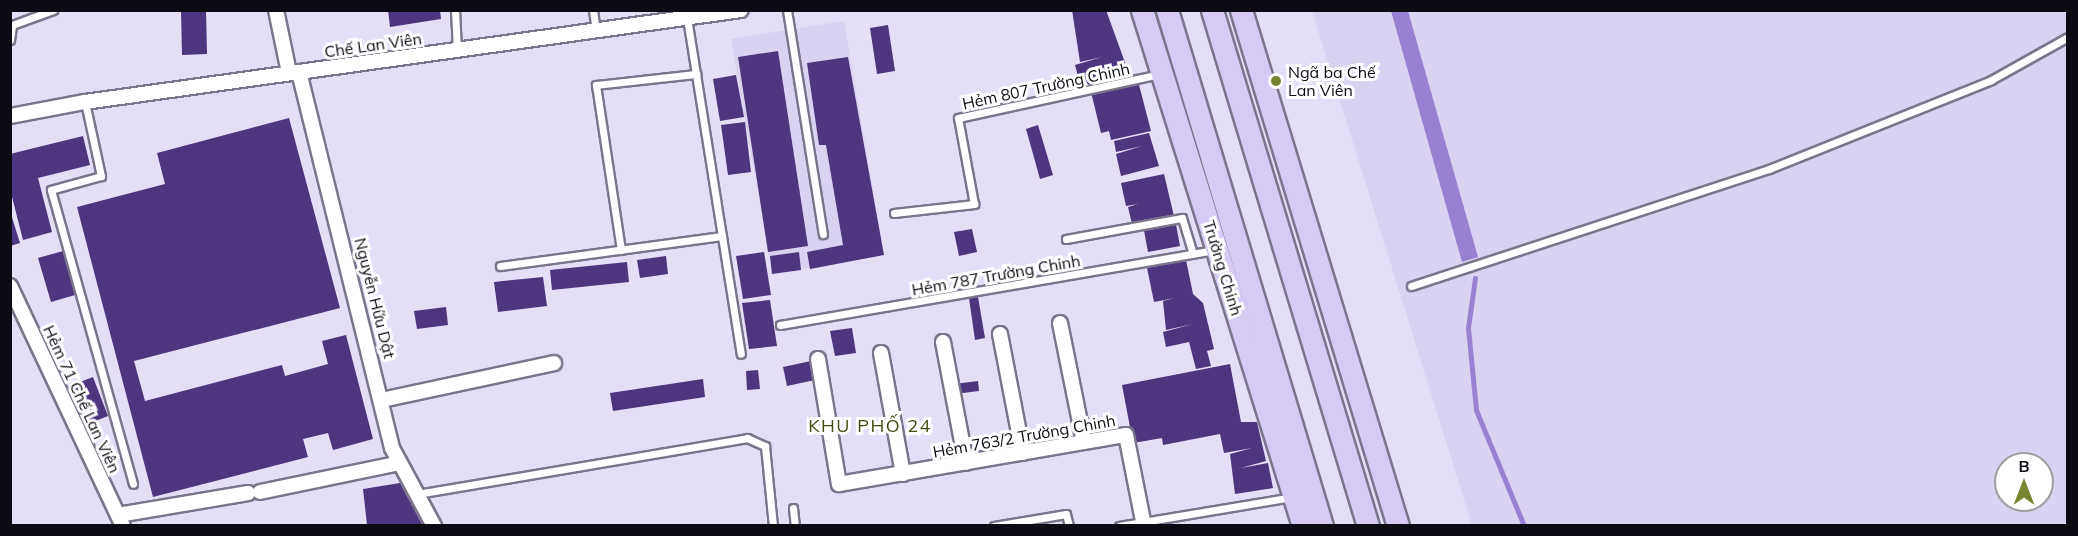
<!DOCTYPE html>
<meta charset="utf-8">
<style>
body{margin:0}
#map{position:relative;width:2078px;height:536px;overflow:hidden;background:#e4def7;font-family:Mulish,sans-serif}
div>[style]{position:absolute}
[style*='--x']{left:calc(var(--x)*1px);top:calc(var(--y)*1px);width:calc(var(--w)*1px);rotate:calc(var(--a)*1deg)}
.built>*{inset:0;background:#d9d2f1}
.water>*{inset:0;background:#9881d2}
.stream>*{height:5px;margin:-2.5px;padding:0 2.5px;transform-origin:2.5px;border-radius:2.5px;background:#9881d2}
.building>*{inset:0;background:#4e357f}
.roads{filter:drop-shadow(2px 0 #7a758a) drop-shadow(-2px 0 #7a758a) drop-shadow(0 2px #7a758a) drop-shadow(0 -2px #7a758a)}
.lane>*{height:7px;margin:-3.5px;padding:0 3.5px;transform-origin:3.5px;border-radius:3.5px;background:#fff}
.street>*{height:14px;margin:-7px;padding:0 7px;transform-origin:7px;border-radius:7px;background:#fff}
.primary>*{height:21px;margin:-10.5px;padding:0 10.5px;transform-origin:10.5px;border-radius:10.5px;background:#d7cbf6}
.dots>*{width:16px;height:16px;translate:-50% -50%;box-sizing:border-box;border:3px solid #fff;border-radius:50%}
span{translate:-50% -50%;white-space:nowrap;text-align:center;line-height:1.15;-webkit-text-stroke:6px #fff;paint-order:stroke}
.street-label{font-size:16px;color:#0c0a12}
.poi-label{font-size:16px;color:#0c0a12}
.left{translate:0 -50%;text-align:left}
.neighbourhood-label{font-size:18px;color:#454c12;letter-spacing:1.5px}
.frame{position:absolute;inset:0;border:12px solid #0c0a12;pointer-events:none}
.north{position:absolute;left:1994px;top:452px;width:60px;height:60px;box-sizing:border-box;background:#fff;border:2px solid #9e9da0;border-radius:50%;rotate:0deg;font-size:16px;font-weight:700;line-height:24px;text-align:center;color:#0c0a12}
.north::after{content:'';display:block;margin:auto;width:21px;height:27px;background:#78832f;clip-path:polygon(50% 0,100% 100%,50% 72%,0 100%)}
</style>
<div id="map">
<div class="built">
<i style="clip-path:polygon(evenodd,1312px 11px,2067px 11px,2067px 525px,1472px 525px,1312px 11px,2006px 464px,2042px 464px,2042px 500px,2006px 500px,2006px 464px)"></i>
<i style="clip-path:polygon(844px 21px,884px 255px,772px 274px,731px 39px)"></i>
</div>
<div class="water">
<i style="clip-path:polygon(1391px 11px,1408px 11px,1478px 257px,1462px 262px)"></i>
</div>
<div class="stream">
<i style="--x:1475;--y:278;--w:50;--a:98"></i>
<i style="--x:1468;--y:328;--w:82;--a:84.4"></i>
<i style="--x:1476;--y:410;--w:126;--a:67.5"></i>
</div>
<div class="building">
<i style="clip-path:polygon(181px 10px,206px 10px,207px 54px,182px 55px)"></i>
<i style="clip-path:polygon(388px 10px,440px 10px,441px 19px,390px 27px)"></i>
<i style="clip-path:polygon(1072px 10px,1106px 10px,1131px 79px,1082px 92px,1075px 65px,1102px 57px,1080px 62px)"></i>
<i style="clip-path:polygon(888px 25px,895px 71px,877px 74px,870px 28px)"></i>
<i style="clip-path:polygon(778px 51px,808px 246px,768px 252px,738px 57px)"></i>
<i style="clip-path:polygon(848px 57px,884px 255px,810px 269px,807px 252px,843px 245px,826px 145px,819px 145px,807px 63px)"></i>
<i style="clip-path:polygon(736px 75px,744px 117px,720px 121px,713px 79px)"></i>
<i style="clip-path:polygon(1138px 81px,1151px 131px,1111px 140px,1109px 131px,1101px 133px,1091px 92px)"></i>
<i style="clip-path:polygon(289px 118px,340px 308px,134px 361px,145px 401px,282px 365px,285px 376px,328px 364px,322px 341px,346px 335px,373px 439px,333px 450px,328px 433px,303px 439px,308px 457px,153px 497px,77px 207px,165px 184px,157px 153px)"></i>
<i style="clip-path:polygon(745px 122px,751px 172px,728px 175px,721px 125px)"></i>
<i style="clip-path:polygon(1038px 125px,1053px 175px,1040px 179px,1026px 129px)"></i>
<i style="clip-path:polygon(1149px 133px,1159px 166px,1121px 176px,1116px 154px,1142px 146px,1116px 152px,1114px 141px)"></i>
<i style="clip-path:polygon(83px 136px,90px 165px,38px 178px,52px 232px,23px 240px,10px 189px,10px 154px)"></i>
<i style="clip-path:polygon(1164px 174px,1174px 216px,1132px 224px,1128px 207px,1138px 204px,1126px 206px,1121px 183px)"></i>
<i style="clip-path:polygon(10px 211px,20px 243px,10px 246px)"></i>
<i style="clip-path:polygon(1175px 219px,1180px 246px,1148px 252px,1143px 225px)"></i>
<i style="clip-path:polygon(972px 229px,977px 252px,959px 256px,954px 232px)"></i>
<i style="clip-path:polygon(63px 251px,75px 295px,51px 302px,38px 258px)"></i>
<i style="clip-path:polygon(764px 252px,771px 295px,743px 299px,736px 256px)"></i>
<i style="clip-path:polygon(799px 252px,801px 270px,772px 274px,770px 256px)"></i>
<i style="clip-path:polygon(1185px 255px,1193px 294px,1203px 303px,1214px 349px,1207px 351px,1211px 366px,1196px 369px,1189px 342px,1166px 347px,1163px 332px,1193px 324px,1166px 330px,1163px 301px,1175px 298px,1154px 302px,1146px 263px)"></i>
<i style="clip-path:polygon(666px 256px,668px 274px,640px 278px,637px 260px)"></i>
<i style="clip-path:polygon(627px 262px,629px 282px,552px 290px,550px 270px)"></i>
<i style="clip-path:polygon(543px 277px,547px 306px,498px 312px,494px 282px)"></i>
<i style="clip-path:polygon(978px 297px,985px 338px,975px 340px,969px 298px)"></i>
<i style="clip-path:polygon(770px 300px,777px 346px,749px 349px,742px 303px)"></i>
<i style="clip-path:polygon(446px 307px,448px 325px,417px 329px,414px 311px)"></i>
<i style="clip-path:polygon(852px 328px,856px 353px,835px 356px,830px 331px)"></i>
<i style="clip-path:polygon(811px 361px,815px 380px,787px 386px,783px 367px)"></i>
<i style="clip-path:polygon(1230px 364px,1241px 422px,1257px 422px,1266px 461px,1241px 468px,1268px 463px,1273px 488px,1235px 494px,1230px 454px,1252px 448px,1224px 453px,1220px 434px,1163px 445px,1162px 438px,1133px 443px,1122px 385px)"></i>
<i style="clip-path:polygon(758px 370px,760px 389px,747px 390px,746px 371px)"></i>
<i style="clip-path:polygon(93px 377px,108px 416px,83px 426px,67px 387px)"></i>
<i style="clip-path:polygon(703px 379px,705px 397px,613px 411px,610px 393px)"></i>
<i style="clip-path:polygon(978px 381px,979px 391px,955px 394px,954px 384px)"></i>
<i style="clip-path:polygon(400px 483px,422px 524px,367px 525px,363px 489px)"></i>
</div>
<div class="roads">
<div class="lane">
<i style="--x:455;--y:10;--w:40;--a:87.1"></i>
<i style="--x:593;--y:10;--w:21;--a:82"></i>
<i style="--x:787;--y:10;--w:227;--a:80.9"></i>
<i style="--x:687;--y:18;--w:340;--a:80.9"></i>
<i style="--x:10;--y:40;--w:15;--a:-82"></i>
<i style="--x:12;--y:25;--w:44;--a:-20.1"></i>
<i style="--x:85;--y:102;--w:76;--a:77.8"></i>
<i style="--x:101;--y:176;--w:52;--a:164.4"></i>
<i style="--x:51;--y:190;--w:305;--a:74.4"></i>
<i style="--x:894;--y:213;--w:81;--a:-6.4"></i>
<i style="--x:974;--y:204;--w:87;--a:-100.5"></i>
<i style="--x:958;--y:118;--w:206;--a:-12.3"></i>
<i style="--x:1066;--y:239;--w:118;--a:-10.3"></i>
<i style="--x:1182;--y:218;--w:37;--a:73"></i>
<i style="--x:621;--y:250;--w:167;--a:-98.6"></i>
<i style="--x:596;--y:85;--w:101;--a:-6.3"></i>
<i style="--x:500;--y:266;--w:224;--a:-7.7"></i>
<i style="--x:1411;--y:286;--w:377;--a:-18.1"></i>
<i style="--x:1769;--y:169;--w:239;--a:-21.8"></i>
<i style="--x:1991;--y:80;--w:88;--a:-29.2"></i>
<i style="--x:780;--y:325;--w:441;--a:-9.8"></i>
<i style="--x:417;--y:494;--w:335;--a:-9.6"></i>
<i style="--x:747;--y:438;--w:20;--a:24"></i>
<i style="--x:765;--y:446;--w:80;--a:84.3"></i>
<i style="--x:793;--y:508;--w:18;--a:84"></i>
<i style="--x:994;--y:526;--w:73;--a:-9.5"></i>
<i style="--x:1066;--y:514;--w:12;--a:76"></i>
<i style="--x:1119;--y:526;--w:175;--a:-9.5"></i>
</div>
<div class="street">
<i style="--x:276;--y:10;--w:64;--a:78.3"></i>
<i style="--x:299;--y:72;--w:387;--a:76.1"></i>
<i style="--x:392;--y:448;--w:89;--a:61.7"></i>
<i style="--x:10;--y:116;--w:76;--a:-10.6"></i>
<i style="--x:85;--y:102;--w:662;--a:-7.98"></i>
<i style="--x:10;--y:286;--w:265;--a:64.8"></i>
<i style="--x:1060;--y:323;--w:121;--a:78.6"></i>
<i style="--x:1000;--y:334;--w:121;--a:79.1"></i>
<i style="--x:943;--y:342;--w:123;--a:79.2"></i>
<i style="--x:881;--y:353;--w:123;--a:79.7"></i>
<i style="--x:818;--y:359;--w:127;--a:80.5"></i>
<i style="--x:839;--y:484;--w:291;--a:-9.7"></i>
<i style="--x:1126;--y:435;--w:93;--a:78.8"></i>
<i style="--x:382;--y:400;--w:176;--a:-12.1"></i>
<i style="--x:260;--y:492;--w:143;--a:-11.7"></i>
<i style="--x:118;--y:515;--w:132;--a:-9.6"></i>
</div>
<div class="primary">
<i style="--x:1142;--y:10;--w:541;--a:72.67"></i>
<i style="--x:1167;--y:10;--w:539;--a:73.28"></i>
<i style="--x:1212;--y:10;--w:539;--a:73.18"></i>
<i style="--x:1241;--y:10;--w:539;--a:73.08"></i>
</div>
</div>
<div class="dots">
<i style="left:1276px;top:81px;background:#78832f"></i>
</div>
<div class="street-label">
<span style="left:373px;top:45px;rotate:-8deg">Chế Lan Viên</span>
<span style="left:1046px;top:86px;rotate:-12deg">Hẻm 807 Trường Chinh</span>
<span style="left:1223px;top:268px;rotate:73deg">Trường Chinh</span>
<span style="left:996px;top:275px;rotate:-10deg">Hẻm 787 Trường Chinh</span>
<span style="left:375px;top:298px;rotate:76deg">Nguyễn Hữu Dật</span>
<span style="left:82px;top:399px;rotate:65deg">Hẻm 71 Chế Lan Viên</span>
<span style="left:1024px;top:436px;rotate:-10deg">Hẻm 763/2 Trường Chinh</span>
</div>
<div class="poi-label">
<span class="left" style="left:1288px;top:81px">Ngã ba Chế<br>Lan Viên</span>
</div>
<div class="neighbourhood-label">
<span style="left:870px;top:426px">KHU PHỐ 24</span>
</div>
<div class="frame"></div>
<div class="north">B</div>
</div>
